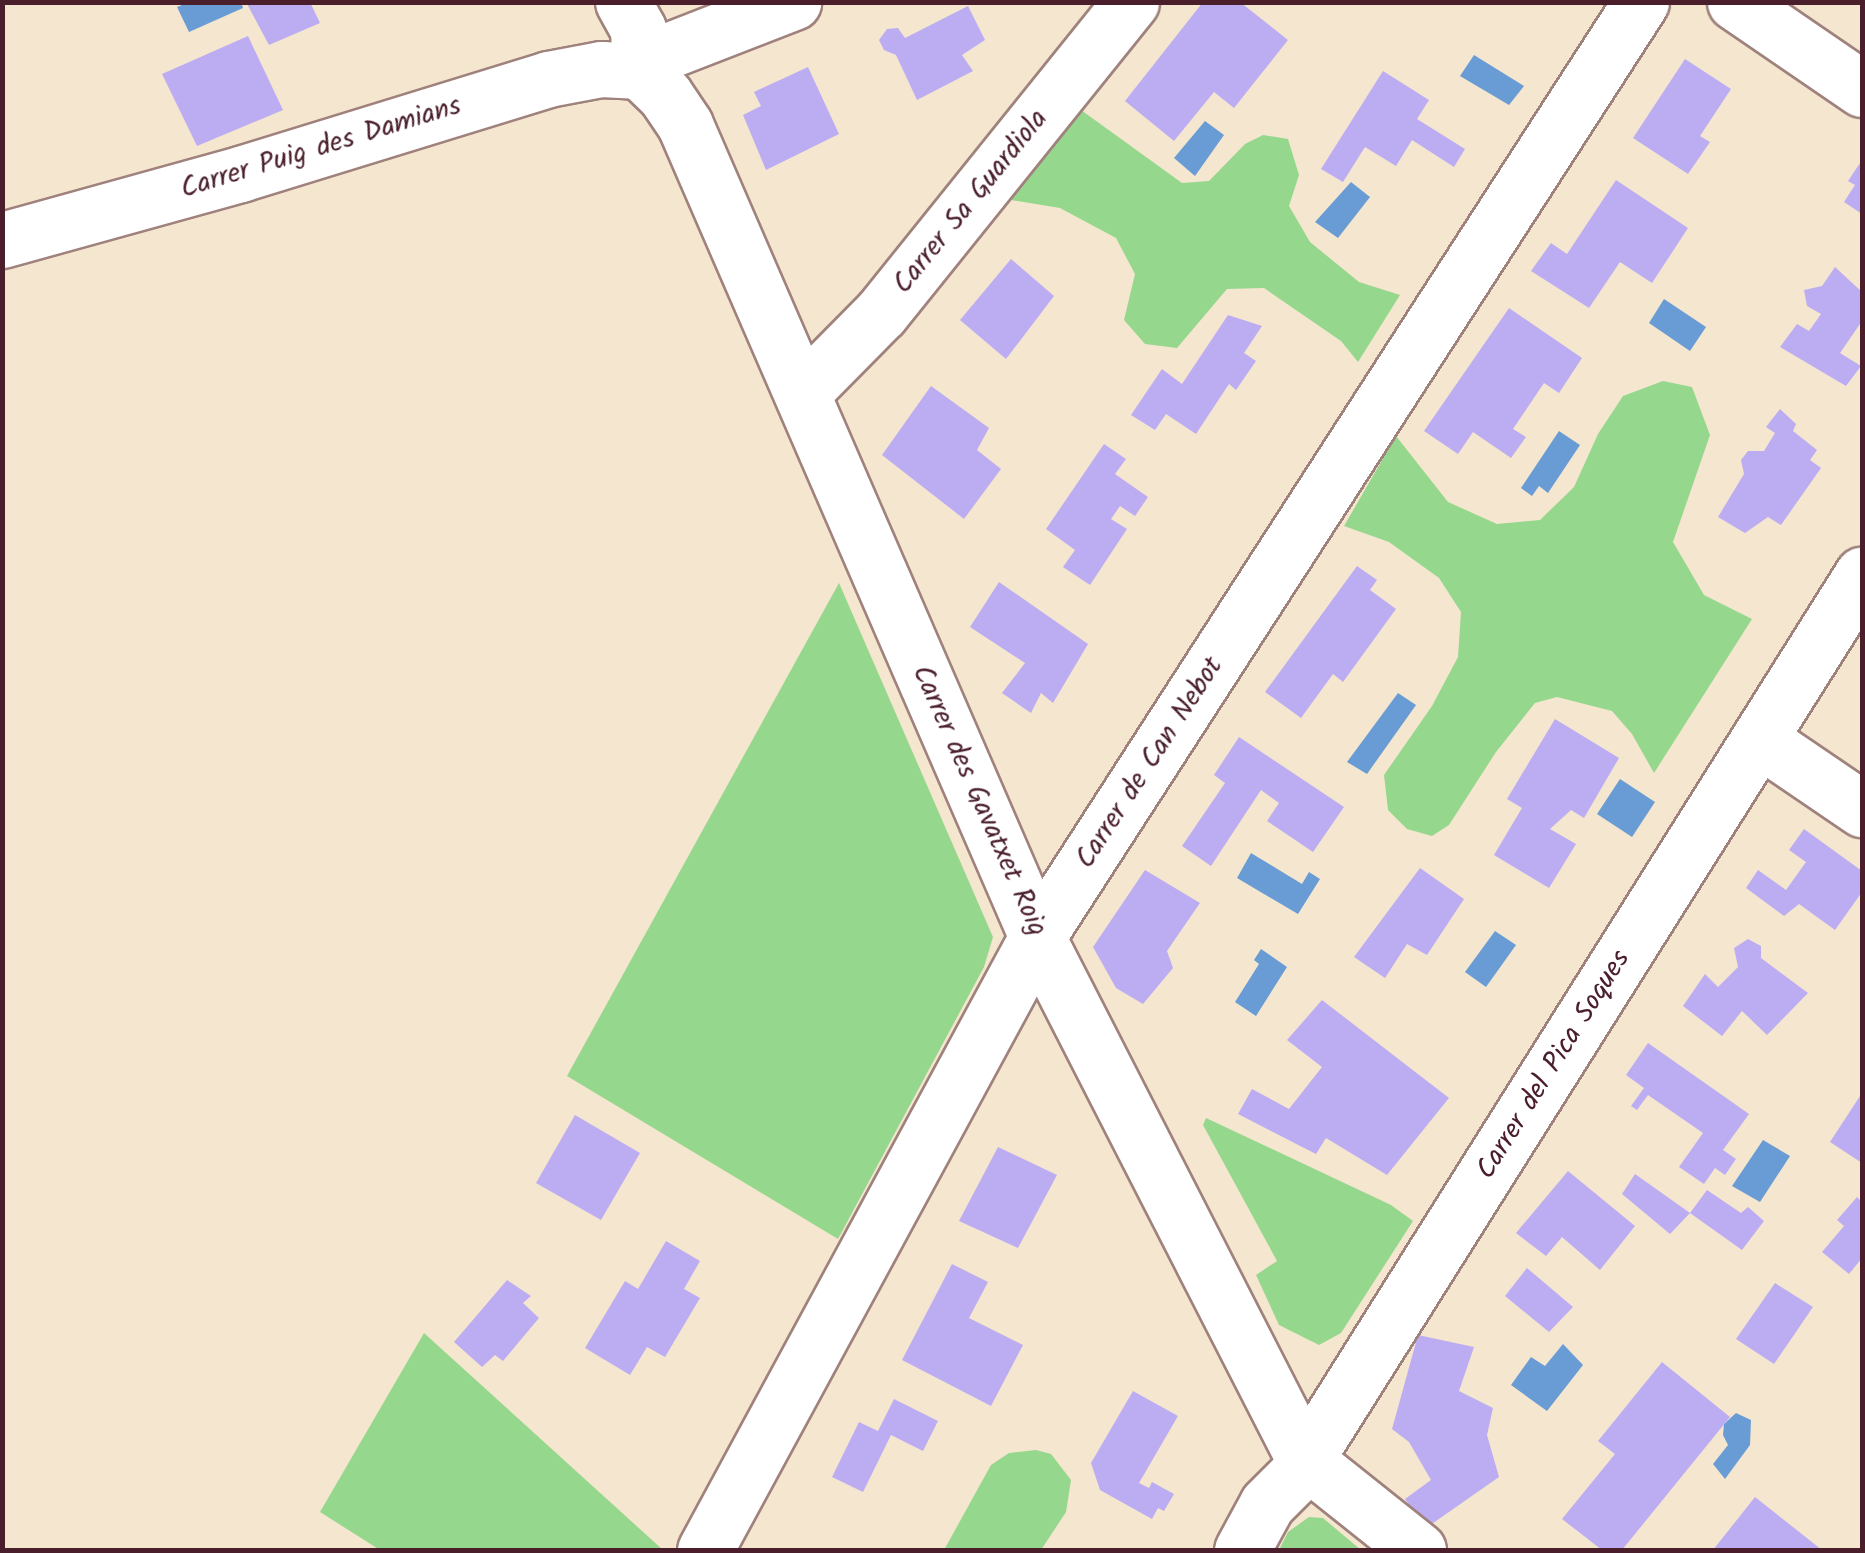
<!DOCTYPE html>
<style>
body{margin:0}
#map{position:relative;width:1865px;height:1553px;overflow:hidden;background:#f5e6cf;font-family:Kalam,sans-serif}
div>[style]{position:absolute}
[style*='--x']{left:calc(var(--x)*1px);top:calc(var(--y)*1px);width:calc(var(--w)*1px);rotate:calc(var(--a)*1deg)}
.green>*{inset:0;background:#96d78e}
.water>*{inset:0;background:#699cd5}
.building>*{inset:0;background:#bcadf3}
.roads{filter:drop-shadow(2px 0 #a0827d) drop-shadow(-2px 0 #a0827d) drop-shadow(0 2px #a0827d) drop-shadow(0 -2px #a0827d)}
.minor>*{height:55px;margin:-27.5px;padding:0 27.5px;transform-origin:27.5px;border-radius:27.5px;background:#fff}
span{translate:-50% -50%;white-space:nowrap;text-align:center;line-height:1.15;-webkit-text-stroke:8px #fff;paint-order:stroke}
.street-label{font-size:28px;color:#4a1f2b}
.frame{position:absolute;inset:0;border:5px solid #4a1f2b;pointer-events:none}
</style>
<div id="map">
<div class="green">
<i style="clip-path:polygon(1081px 110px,1182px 183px,1209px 181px,1245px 144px,1263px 135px,1288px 139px,1299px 175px,1289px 206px,1310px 242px,1359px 282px,1400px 295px,1358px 362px,1341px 341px,1264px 288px,1227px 289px,1177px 348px,1145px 344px,1124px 320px,1135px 274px,1116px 238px,1060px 208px,1011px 200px)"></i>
<i style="clip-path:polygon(1663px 381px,1692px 387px,1710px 435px,1673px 542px,1704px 595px,1752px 619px,1654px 773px,1632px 734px,1612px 711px,1557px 697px,1535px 703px,1496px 752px,1449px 825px,1432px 836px,1407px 829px,1388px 810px,1384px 775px,1432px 706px,1458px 657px,1461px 612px,1439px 578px,1389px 542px,1344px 526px,1396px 436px,1448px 502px,1497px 524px,1540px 520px,1574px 487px,1598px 434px,1623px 396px)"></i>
<i style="clip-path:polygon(839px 583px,993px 937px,984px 967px,838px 1239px,567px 1076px)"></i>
<i style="clip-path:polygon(1206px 1118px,1391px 1205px,1413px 1221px,1341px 1333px,1319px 1345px,1279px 1325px,1256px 1275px,1277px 1261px,1203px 1125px)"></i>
<i style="clip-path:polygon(424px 1333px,663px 1550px,380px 1550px,320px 1512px)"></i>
<i style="clip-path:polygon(1036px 1450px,1051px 1454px,1071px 1480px,1066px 1512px,1041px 1550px,944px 1550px,991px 1465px,1009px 1453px)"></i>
<i style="clip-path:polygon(1309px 1517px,1323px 1518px,1361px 1550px,1279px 1550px,1288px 1532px)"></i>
</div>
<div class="water">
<i style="clip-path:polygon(241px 2px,243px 8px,189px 32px,177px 7px,187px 3px)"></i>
<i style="clip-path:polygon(1474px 55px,1524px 86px,1509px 105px,1460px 76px)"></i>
<i style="clip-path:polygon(1205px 121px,1224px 135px,1195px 176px,1174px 158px)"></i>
<i style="clip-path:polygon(1351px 182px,1370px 197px,1338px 238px,1315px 222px)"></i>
<i style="clip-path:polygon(1664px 299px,1706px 327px,1690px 351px,1649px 323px)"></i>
<i style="clip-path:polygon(1559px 431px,1580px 445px,1548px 493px,1539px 486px,1532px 496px,1521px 488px)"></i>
<i style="clip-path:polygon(1398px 693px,1416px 705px,1367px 774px,1347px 762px)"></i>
<i style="clip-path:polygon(1620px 779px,1655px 802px,1632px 837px,1597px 814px)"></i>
<i style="clip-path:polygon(1251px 853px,1302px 884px,1309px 872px,1320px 879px,1298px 914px,1237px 878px)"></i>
<i style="clip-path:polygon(1495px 931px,1516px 945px,1486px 987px,1465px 972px)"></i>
<i style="clip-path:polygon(1261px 949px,1287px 967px,1256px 1016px,1235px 1002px,1259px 964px,1254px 960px)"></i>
<i style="clip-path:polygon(1763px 1140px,1790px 1156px,1760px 1202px,1732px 1186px)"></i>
<i style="clip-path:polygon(1563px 1344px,1583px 1365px,1547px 1411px,1511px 1385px,1531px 1357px,1545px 1366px)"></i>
<i style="clip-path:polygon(1736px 1413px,1751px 1420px,1750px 1445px,1725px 1479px,1713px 1464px,1728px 1445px,1723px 1435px,1724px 1424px)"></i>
</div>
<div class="building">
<i style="clip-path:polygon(246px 2px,310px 2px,320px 23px,269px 45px)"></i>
<i style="clip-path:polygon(1203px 2px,1240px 2px,1288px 40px,1234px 108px,1214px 92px,1174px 141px,1125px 101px)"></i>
<i style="clip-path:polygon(968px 6px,985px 40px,962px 55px,973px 71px,917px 100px,896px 55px,884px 50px,879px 40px,887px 29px,898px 28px,905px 38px)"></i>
<i style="clip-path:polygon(248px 36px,283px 110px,197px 146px,162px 74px)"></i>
<i style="clip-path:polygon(1685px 59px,1731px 89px,1700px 136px,1710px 142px,1688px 174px,1633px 138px)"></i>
<i style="clip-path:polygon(808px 67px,839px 134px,766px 170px,743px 115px,761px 106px,754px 92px)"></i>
<i style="clip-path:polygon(1383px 71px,1429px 100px,1417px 119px,1465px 149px,1454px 167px,1412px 140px,1396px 166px,1365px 147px,1343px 182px,1321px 169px)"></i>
<i style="clip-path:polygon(1862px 160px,1862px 214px,1844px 202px,1855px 185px,1848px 181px)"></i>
<i style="clip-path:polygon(1616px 180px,1688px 228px,1652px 283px,1620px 262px,1589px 308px,1531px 271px,1551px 243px,1567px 254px)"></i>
<i style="clip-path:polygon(1011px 259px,1054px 296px,1006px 359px,960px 320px)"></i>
<i style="clip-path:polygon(1835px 267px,1862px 292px,1862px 321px,1840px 353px,1861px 366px,1846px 386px,1780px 347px,1797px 324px,1809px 331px,1821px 314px,1807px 306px,1804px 290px,1822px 286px)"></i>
<i style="clip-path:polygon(1509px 308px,1582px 358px,1559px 393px,1544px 383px,1513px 429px,1526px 437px,1511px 458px,1473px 432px,1458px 454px,1424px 431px)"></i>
<i style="clip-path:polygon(1228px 315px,1262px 326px,1244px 353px,1256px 361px,1236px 390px,1229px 384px,1196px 434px,1166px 414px,1155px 430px,1131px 415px,1162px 369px,1182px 384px)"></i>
<i style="clip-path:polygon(931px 386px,989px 428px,977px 450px,1001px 469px,964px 519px,882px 455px)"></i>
<i style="clip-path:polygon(1780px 409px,1796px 424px,1793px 431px,1817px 450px,1810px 460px,1821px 468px,1781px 525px,1768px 517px,1745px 533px,1718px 517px,1744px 474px,1741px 460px,1748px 451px,1764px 451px,1775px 433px,1766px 427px)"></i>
<i style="clip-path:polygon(1104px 444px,1126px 459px,1115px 474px,1148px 497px,1135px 516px,1120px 506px,1111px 519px,1127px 529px,1090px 585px,1063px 567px,1075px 550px,1046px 529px)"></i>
<i style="clip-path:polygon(1357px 566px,1377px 580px,1370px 590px,1396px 609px,1343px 682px,1333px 674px,1301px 718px,1265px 692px)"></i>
<i style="clip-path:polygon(999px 582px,1088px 644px,1053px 703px,1041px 693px,1031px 713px,1002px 693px,1025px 663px,970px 627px)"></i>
<i style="clip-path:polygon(1555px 719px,1619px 758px,1584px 818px,1571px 810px,1550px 829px,1576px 844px,1549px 888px,1494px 855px,1522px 808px,1507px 799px)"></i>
<i style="clip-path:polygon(1239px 737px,1344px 807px,1313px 852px,1267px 821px,1279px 803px,1261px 790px,1211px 866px,1182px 846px,1225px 783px,1214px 775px)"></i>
<i style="clip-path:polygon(1804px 829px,1862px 871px,1862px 892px,1835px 930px,1799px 904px,1784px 916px,1746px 888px,1758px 870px,1786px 890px,1806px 862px,1789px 850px)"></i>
<i style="clip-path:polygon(1420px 868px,1464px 899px,1427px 955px,1407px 944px,1385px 978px,1354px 957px)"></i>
<i style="clip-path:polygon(1145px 870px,1200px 903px,1167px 951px,1173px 968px,1143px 1004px,1116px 988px,1093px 947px)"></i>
<i style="clip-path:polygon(1748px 939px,1761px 946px,1761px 958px,1808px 993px,1767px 1035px,1742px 1011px,1722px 1036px,1683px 1006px,1705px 974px,1718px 987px,1738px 967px,1734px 948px)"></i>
<i style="clip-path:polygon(1322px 1000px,1449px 1098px,1387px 1175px,1326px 1138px,1316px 1154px,1238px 1114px,1252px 1089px,1289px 1109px,1322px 1067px,1287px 1040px)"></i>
<i style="clip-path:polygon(1648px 1043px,1749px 1114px,1723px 1150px,1736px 1159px,1725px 1175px,1715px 1168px,1704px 1184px,1679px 1167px,1703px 1133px,1648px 1095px,1637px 1110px,1631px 1106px,1644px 1088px,1626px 1075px)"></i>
<i style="clip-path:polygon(1862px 1093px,1862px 1163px,1830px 1142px)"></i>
<i style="clip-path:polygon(575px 1115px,640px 1153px,601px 1220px,536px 1183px)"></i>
<i style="clip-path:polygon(998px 1147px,1057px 1175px,1018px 1248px,959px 1221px)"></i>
<i style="clip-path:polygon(1568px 1171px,1635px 1226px,1600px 1270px,1562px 1237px,1546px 1256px,1516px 1233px)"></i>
<i style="clip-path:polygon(1635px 1174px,1690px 1213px,1670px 1234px,1622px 1194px)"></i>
<i style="clip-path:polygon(1707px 1190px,1741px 1213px,1748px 1207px,1764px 1221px,1742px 1250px,1690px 1213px)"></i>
<i style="clip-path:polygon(1857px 1197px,1862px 1202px,1862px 1258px,1849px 1274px,1822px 1252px,1844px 1226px,1837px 1220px)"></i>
<i style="clip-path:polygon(666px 1241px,700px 1261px,684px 1289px,700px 1298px,665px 1357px,647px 1347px,630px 1375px,585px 1348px,625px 1281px,638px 1289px)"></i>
<i style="clip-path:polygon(952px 1264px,988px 1282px,969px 1318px,1023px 1345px,991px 1406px,902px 1360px)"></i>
<i style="clip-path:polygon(1527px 1268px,1573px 1307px,1549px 1332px,1505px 1296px)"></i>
<i style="clip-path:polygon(507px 1280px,531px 1296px,523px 1303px,539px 1318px,503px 1361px,495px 1355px,482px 1367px,454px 1342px)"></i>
<i style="clip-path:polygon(1775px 1283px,1813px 1307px,1774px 1364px,1736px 1339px)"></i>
<i style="clip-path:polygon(1418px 1335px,1474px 1347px,1459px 1391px,1493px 1408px,1487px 1435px,1499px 1477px,1426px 1528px,1405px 1499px,1431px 1480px,1409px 1442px,1392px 1429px)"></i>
<i style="clip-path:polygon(1662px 1362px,1730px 1417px,1622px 1550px,1602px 1550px,1562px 1519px,1615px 1454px,1598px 1441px)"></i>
<i style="clip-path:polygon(1133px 1391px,1178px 1416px,1139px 1483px,1149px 1488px,1152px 1482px,1174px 1494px,1164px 1511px,1158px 1508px,1152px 1519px,1100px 1490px,1091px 1463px)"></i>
<i style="clip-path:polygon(894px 1399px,938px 1421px,923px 1451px,891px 1435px,863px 1492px,832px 1477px,859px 1422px,878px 1431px)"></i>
<i style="clip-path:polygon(1755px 1497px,1822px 1550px,1713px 1550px)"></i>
</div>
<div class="roads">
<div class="minor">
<i style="--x:623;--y:2;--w:31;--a:61"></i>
<i style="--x:638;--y:29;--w:42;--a:87.3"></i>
<i style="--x:640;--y:71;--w:35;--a:44"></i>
<i style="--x:665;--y:95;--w:36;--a:56"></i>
<i style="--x:685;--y:125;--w:885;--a:66.56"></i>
<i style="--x:1037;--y:937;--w:586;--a:62.91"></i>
<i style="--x:1304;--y:1459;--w:146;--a:38.6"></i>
<i style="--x:1735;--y:2;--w:154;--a:34.4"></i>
<i style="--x:640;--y:71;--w:28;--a:-39"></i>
<i style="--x:662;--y:53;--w:141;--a:-21.3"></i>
<i style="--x:2;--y:240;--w:247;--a:-15.5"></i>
<i style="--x:240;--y:174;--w:322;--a:-17.1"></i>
<i style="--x:548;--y:79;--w:54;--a:-10.7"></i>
<i style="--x:601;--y:69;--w:39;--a:3"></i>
<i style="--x:802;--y:393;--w:112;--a:-45.4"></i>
<i style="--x:881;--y:313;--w:399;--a:-51.2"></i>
<i style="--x:1759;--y:739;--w:125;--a:34.2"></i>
<i style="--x:705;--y:1550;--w:697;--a:-61.56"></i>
<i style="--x:1037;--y:937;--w:1113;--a:-57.14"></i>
<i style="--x:1242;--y:1550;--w:52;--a:-61.5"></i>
<i style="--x:1267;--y:1504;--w:40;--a:-45"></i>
<i style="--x:1295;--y:1476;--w:1065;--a:-57.82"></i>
</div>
</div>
<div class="street-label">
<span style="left:321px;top:148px;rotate:-17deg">Carrer Puig des Damians</span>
<span style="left:971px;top:202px;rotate:-51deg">Carrer Sa Guardiola</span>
<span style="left:1150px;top:763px;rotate:-57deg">Carrer de Can Nebot</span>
<span style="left:979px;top:801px;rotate:66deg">Carrer des Gavatxet Roig</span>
<span style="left:1554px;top:1065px;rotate:-58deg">Carrer del Pica Soques</span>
</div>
<div class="frame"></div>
</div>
